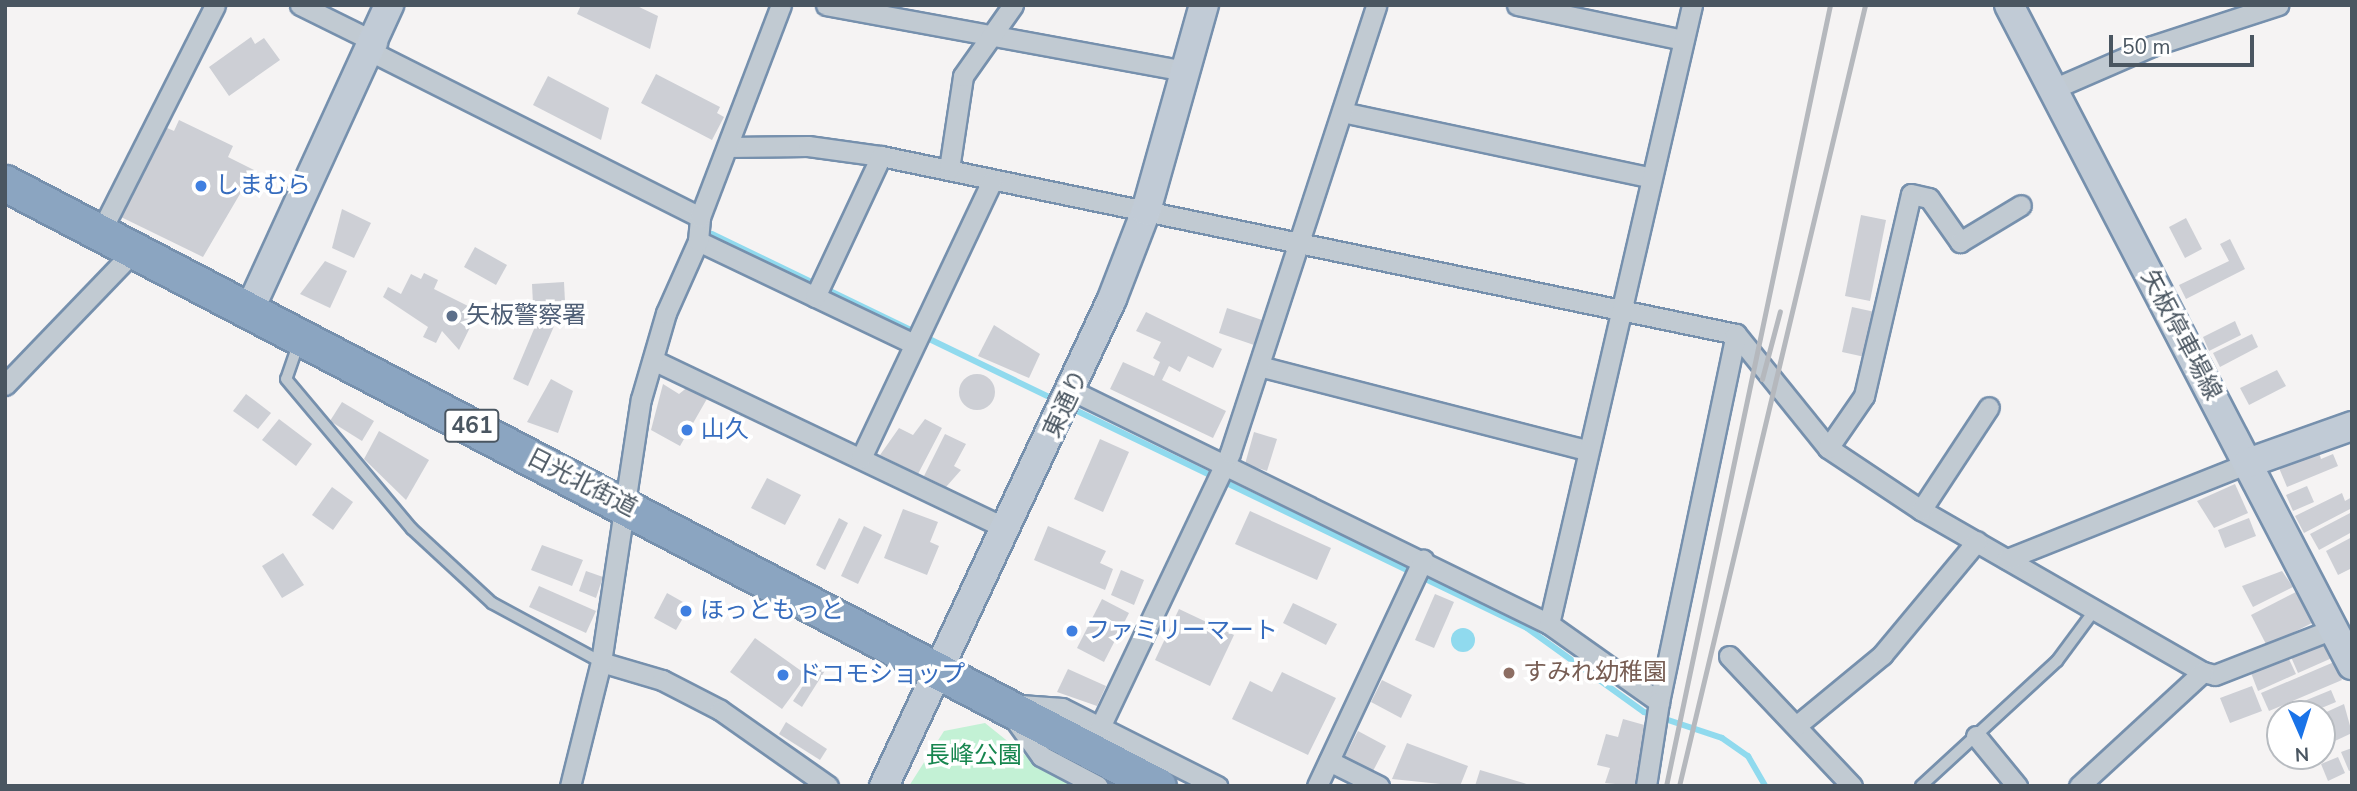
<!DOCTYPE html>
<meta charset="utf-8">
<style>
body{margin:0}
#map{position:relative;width:2357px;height:791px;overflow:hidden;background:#f5f3f3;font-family:"Nunito Sans","Noto Sans JP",sans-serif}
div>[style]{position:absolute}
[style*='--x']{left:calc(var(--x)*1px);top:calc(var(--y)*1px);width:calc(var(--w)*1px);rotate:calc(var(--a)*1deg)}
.green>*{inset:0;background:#c3f1d5}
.water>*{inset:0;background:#90daee}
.round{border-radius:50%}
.stream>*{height:6px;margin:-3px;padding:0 3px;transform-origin:3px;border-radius:3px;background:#90daee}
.building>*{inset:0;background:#cdcfd5}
.roads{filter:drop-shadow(2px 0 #7690ad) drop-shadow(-2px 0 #7690ad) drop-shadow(0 2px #7690ad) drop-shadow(0 -2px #7690ad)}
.lane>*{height:10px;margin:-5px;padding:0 5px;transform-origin:5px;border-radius:5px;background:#c1cad2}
.street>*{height:19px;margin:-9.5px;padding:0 9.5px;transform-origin:9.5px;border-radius:9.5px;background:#c1cad2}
.secondary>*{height:28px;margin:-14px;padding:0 14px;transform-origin:14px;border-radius:14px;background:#c1cbd6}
.highway>*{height:35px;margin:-17.5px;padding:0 17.5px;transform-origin:17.5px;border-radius:17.5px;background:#8ba5c1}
.rail>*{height:5px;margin:-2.5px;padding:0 2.5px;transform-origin:2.5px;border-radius:2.5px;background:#b5b8bd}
.dots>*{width:19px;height:19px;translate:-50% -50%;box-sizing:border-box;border:4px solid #fff;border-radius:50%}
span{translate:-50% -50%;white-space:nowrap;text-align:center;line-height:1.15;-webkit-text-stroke:7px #fff;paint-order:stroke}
.shield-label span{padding:2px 5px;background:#fff;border:2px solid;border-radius:5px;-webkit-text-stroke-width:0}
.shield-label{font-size:23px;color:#4a5661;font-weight:700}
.shop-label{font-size:24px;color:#366cbe}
.left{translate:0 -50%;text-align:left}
.service-label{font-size:24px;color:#4e5e75}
.street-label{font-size:24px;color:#4a5661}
.education-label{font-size:24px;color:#785e54}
.park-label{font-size:24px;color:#17864f}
.frame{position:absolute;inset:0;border:7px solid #4a5661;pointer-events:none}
.north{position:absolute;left:2266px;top:700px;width:70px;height:70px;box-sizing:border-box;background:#fff;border:2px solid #b7bbc0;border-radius:50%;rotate:177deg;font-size:19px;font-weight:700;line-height:28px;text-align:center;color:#4a5661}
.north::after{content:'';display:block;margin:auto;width:24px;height:32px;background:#1a73e8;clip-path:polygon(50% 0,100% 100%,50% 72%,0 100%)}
.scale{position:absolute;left:2109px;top:35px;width:145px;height:32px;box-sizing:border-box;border:4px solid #4a5661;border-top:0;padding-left:9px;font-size:21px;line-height:24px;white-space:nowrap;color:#4a5661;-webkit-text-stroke:5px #fff;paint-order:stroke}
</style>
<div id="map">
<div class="green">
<i style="clip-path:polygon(985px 723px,1035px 763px,1079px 786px,909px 786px,944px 731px)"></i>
</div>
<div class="water">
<i class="round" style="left:1451px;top:628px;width:24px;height:24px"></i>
</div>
<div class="stream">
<i style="--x:712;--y:234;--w:384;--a:25.8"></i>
<i style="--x:1071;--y:408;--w:506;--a:25.76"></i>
<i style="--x:1527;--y:628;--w:144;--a:35.7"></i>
<i style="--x:1644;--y:712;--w:82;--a:18.4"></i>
<i style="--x:1722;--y:738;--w:32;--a:35"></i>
<i style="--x:1748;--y:756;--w:34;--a:60"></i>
</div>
<div class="building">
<i style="clip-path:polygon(581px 5px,635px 5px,658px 16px,650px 49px,577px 14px)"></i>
<i style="clip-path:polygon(251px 37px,255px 44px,264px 38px,280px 60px,229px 96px,209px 67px)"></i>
<i style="clip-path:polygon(656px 74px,720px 107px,717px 113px,724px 117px,712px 140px,641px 103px)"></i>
<i style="clip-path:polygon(548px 76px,609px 108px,601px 140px,533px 105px)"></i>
<i style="clip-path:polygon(179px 120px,233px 146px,228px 157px,254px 170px,203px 257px,121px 217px,165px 127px,174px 131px)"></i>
<i style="clip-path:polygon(342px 209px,371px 223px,354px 258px,332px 248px)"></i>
<i style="clip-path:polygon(1861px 215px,1886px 220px,1870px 301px,1845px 296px)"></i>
<i style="clip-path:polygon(2186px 218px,2202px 249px,2185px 258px,2169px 227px)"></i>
<i style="clip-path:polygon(2230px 239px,2245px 269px,2186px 299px,2179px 285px,2229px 261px,2220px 244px)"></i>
<i style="clip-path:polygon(475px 247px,507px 265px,496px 285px,464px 267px)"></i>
<i style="clip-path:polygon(325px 261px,347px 271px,330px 308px,300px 294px)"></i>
<i style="clip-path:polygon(424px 273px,438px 280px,434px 289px,478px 311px,459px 350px,442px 331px,436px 343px,423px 337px,428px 327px,383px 297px,388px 287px,401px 294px,411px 274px,421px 279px)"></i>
<i style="clip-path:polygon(564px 282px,565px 302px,533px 304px,532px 284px)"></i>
<i style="clip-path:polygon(1852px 307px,1875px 312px,1865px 357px,1842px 352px)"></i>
<i style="clip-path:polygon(1227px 308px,1262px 320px,1254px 345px,1219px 333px)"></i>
<i style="clip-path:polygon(542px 310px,558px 317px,528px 386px,513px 379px)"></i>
<i style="clip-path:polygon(1146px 312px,1222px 349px,1213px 368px,1188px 356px,1180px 372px,1169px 366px,1162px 380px,1226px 411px,1213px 438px,1110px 389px,1123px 362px,1154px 376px,1160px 362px,1153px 358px,1161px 342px,1136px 331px)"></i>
<i style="clip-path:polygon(2235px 321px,2241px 335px,2209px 351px,2203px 337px)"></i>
<i style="clip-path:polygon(994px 325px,1040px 354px,1029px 378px,978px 356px)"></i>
<i style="clip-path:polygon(2252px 334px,2258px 347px,2220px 367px,2213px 353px)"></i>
<i style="clip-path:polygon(2277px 370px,2286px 386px,2249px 405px,2240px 388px)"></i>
<i class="round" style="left:959px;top:374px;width:36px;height:36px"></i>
<i style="clip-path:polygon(551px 379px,573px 391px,558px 433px,527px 422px)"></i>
<i style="clip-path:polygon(663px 384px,679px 394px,689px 386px,708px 397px,680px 446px,651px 430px)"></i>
<i style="clip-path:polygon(246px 394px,271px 413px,258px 429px,233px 411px)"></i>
<i style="clip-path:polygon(342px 402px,374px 421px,362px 441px,330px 421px)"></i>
<i style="clip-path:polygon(279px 419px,312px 444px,296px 466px,262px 440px)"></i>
<i style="clip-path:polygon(925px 419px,942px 428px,918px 474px,880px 455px,899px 428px,913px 435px)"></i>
<i style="clip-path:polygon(379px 431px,429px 460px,406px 500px,364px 459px)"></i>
<i style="clip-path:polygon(1254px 432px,1277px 439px,1267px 471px,1245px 464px)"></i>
<i style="clip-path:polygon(945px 434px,966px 444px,954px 466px,961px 470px,946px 487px,924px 476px)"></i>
<i style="clip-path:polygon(1100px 439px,1129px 452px,1103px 512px,1074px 499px)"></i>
<i style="clip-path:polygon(2319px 452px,2321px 459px,2333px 454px,2338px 466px,2287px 487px,2279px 468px)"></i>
<i style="clip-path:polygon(767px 478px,801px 495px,785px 525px,751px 508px)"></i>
<i style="clip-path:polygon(2235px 484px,2248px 513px,2214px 528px,2197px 501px)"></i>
<i style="clip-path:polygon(2307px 486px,2314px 502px,2293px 511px,2286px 495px)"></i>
<i style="clip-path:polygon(332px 487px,353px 502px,333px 530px,312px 515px)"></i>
<i style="clip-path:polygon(2342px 493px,2345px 501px,2352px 497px,2352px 508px,2304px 533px,2295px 516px)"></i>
<i style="clip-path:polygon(903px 509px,938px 522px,930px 542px,939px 546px,927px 575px,884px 558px)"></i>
<i style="clip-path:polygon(1250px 511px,1331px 548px,1317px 580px,1235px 544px)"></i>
<i style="clip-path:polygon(2352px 512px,2352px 532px,2319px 550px,2310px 534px)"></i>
<i style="clip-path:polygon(839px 518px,848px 523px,825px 570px,816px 565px)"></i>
<i style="clip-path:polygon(2249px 518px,2256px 536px,2225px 548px,2218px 530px)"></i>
<i style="clip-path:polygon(864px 526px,882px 535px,858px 584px,841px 576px)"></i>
<i style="clip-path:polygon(1048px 526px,1106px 551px,1100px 563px,1113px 569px,1105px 590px,1034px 560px)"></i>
<i style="clip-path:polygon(2352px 537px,2352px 568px,2338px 575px,2326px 551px)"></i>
<i style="clip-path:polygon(542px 545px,583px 560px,572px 586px,531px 570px)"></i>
<i style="clip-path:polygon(283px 553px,304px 585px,282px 598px,262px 566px)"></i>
<i style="clip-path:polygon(1121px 570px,1144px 580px,1134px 605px,1111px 595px)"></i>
<i style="clip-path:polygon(586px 571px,603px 577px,596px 598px,579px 591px)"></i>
<i style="clip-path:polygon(2282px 571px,2293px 587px,2253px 607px,2242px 586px)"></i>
<i style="clip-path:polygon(539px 586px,596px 611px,586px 633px,529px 607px)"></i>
<i style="clip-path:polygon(2296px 592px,2312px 623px,2267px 646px,2251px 615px)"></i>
<i style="clip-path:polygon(667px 593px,690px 606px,676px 630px,654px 618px)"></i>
<i style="clip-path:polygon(1435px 594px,1454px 602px,1434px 648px,1415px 640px)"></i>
<i style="clip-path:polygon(1102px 599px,1129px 613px,1104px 662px,1077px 648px)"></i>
<i style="clip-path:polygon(1293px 603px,1337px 624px,1326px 645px,1283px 623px)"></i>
<i style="clip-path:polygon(1179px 609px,1234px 635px,1210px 686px,1155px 660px)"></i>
<i style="clip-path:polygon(755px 638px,807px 675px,782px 709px,730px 672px)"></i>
<i style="clip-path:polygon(2326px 643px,2332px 658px,2298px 673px,2291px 657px)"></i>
<i style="clip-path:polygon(2288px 657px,2296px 674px,2258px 691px,2251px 673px)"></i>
<i style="clip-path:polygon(2334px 662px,2342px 680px,2269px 711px,2261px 693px)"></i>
<i style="clip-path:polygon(817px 664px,826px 669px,802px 707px,793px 701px)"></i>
<i style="clip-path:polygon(1068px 669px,1106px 686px,1097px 706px,1057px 692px)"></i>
<i style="clip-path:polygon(1282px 672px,1336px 698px,1308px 755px,1232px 719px,1250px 681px,1272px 692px)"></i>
<i style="clip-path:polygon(1382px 680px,1412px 695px,1401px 718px,1371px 702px)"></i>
<i style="clip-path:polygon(2252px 686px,2262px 711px,2230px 723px,2220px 698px)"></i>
<i style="clip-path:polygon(2331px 690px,2336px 702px,2307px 714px,2280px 714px,2280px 727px,2273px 714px)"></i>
<i style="clip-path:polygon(2344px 704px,2352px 733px,2322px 747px,2322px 714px)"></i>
<i style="clip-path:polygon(1623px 719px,1648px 726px,1636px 786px,1605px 783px,1610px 768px,1597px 765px,1606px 734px,1618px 737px)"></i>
<i style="clip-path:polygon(786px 722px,827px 749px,820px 760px,779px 734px)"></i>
<i style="clip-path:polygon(1358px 731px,1386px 746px,1372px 773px,1344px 758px)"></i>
<i style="clip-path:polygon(1407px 743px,1468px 766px,1460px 786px,1392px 779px)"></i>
<i style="clip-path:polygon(2352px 748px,2352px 770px,2349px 771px,2341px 752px)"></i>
<i style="clip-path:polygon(2338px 757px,2345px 773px,2328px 781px,2321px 764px)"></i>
<i style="clip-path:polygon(1480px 770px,1530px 785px,1530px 786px,1475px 786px)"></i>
</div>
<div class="roads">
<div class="lane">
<i style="--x:299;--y:342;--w:39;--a:109"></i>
<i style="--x:286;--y:379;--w:196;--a:50"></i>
<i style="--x:412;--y:529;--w:109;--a:42.8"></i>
<i style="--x:492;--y:603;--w:124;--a:28.4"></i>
<i style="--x:1921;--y:786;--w:185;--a:-42.6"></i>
<i style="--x:2057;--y:661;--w:62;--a:-53.5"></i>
</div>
<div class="street">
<i style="--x:300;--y:5;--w:86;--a:26.3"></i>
<i style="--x:826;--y:5;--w:366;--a:10.4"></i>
<i style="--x:1517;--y:5;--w:170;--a:11.9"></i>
<i style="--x:372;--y:52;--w:367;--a:26.7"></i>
<i style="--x:2053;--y:89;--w:108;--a:-23.5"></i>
<i style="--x:2152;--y:46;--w:133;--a:-18"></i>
<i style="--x:1342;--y:112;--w:313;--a:12"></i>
<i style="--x:728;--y:147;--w:80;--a:-0.7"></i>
<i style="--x:808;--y:146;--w:74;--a:7.8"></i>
<i style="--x:881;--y:156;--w:873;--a:11.76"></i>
<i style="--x:1736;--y:334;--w:146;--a:51.1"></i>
<i style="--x:1828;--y:448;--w:112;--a:33.7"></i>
<i style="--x:1921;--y:510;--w:325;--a:29.9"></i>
<i style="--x:2203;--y:672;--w:12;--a:14"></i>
<i style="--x:2215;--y:675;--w:127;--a:-21.3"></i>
<i style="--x:949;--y:169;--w:94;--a:-81.4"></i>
<i style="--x:963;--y:76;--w:87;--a:-54.8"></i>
<i style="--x:100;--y:233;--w:255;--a:-63.2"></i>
<i style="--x:698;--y:241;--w:237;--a:25.5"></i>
<i style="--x:815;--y:297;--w:156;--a:-64.9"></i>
<i style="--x:653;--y:360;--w:391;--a:25.5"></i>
<i style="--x:1259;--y:366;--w:339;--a:14.4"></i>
<i style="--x:5;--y:385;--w:187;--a:-46.1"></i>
<i style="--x:1073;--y:391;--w:530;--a:26.08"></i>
<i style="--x:1549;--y:624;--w:135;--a:35.3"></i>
<i style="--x:1659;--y:702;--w:376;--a:-78.2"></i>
<i style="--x:1828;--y:448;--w:63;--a:-55.3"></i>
<i style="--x:1864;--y:396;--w:207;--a:-76.9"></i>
<i style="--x:1911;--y:194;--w:18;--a:13"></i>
<i style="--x:1929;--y:198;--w:54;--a:54.8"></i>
<i style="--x:1960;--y:242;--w:71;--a:-31.2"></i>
<i style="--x:861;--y:458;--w:306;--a:-64.7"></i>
<i style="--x:1921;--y:510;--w:123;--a:-56.6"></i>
<i style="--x:2007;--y:559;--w:259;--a:-21.7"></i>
<i style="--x:1549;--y:624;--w:635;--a:-76.99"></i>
<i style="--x:1729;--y:656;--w:179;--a:46.6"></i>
<i style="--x:601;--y:662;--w:64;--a:16.4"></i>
<i style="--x:662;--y:680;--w:65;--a:27.3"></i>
<i style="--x:720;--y:710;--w:132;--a:35.1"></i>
<i style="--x:1020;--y:705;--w:42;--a:4.1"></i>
<i style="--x:1062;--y:708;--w:174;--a:26.7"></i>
<i style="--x:1013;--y:717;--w:48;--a:54.3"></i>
<i style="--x:1041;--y:756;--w:64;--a:27.8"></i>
<i style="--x:1796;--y:726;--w:112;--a:-39.5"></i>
<i style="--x:1882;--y:655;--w:148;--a:-50.2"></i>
<i style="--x:1100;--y:727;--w:303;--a:-64.6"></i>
<i style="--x:1230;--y:453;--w:471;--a:-71.9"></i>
<i style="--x:1976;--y:736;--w:65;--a:50.6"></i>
<i style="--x:1329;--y:761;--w:56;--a:26.6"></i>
<i style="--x:570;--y:786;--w:128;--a:-76"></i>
<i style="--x:601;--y:662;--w:266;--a:-81.4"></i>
<i style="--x:641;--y:399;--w:90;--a:-73.8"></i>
<i style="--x:666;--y:313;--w:79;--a:-66"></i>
<i style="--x:698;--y:241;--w:24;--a:-85"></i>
<i style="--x:700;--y:217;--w:227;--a:-69.1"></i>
<i style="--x:1317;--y:786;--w:250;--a:-64.9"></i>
<i style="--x:1646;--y:786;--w:85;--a:-81.2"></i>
<i style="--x:2079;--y:786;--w:168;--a:-42.6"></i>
</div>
<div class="secondary">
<i style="--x:2009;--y:5;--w:744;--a:62.54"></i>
<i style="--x:249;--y:311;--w:337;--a:-65.4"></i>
<i style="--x:2248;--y:463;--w:110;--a:-19.6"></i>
<i style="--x:884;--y:786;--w:538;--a:-64.91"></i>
<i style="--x:1112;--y:299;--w:94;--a:-68.9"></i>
<i style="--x:1146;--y:211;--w:214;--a:-74.3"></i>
</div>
<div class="highway">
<i style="--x:5;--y:183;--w:1301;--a:27.61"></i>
</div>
</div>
<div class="rail">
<i style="--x:1762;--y:379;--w:70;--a:-75.2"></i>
<i style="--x:1666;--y:786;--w:798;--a:-78.14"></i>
<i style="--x:1679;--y:786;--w:803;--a:-76.6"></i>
</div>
<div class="dots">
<i style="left:201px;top:186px;background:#3f7fe0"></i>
<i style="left:452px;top:316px;background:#5c6f8a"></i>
<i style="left:687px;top:430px;background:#3f7fe0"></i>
<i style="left:686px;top:611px;background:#3f7fe0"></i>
<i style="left:1072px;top:631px;background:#3f7fe0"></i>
<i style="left:1509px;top:673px;background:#8d6e63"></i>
<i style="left:783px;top:675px;background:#3f7fe0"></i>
</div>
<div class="shield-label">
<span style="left:472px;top:426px">461</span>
</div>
<div class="shop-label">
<span class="left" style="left:215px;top:186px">しまむら</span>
<span class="left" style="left:701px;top:430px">山久</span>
<span class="left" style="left:700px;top:611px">ほっともっと</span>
<span class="left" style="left:1086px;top:631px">ファミリーマート</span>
<span class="left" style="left:797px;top:675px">ドコモショップ</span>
</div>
<div class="service-label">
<span class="left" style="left:466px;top:316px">矢板警察署</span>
</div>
<div class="street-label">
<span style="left:2181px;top:335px;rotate:62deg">矢板停車場線</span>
<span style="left:1066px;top:404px;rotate:-65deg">東通り</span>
<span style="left:582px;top:483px;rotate:27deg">日光北街道</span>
</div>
<div class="education-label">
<span class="left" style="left:1523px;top:673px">すみれ幼稚園</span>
</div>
<div class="park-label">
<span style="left:974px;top:756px">長峰公園</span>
</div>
<div class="frame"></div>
<div class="north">N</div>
<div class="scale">50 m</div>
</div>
